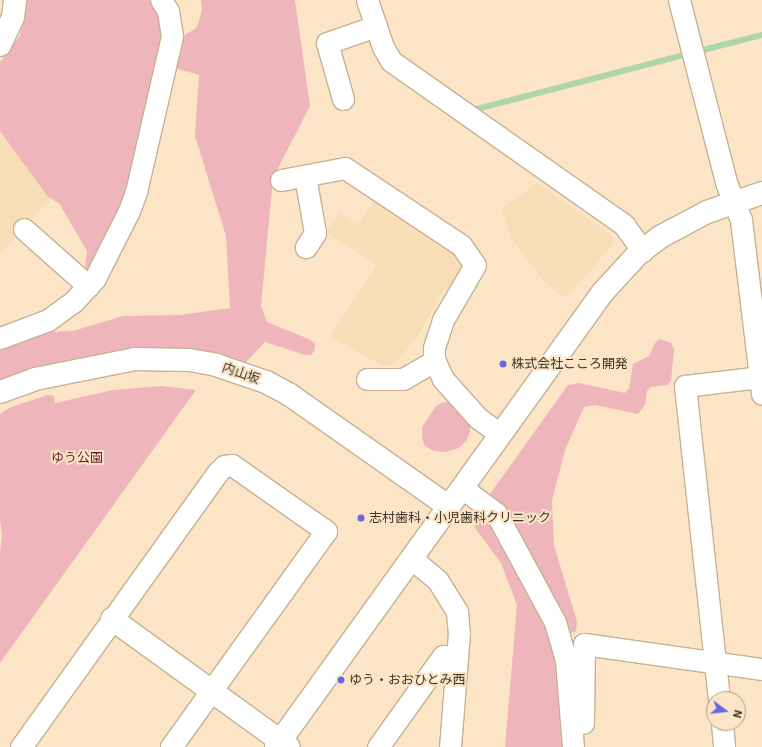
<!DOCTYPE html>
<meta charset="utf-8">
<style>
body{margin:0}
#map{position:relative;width:762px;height:747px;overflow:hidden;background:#fbe5c6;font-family:Roboto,"Noto Sans JP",sans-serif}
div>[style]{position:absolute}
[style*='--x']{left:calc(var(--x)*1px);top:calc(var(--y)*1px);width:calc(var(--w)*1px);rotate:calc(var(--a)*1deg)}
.built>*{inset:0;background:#f8deb7}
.green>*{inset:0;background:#eeb6ba}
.stream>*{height:5.5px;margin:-2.75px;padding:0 2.75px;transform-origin:2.75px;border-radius:2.75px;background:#afd6a6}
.roads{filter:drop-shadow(1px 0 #c6b192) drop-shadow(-1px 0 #c6b192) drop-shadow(0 1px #c6b192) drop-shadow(0 -1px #c6b192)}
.minor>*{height:21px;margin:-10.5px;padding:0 10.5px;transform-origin:10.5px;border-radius:10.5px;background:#fff}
.tertiary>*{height:22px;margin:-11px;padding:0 11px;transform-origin:11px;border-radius:11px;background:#fff}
.dots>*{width:11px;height:11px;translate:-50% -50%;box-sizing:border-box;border:2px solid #fbe5c6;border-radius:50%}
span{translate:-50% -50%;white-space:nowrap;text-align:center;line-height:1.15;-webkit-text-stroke:4px #fbe5c6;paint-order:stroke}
.poi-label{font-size:13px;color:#3e3629}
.left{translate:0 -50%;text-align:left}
.street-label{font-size:13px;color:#3e3629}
.park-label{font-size:13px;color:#661a28}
.north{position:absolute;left:706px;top:691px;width:40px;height:40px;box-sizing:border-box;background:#fbe5c6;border:1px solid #af9f87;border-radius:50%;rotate:105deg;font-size:11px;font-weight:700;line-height:16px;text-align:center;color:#3e3629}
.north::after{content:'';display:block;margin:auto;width:14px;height:18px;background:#6967e1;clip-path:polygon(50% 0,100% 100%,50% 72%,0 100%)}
</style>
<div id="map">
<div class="built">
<i style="clip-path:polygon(0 131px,50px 198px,0 254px)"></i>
<i style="clip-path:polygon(537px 183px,612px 235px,614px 243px,569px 295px,561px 296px,541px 278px,511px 238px,501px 209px)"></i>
<i style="clip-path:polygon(376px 197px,456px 250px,467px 266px,450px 294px,444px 289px,422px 329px,396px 364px,382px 366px,330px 336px,377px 265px,326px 232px,339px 213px,358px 225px)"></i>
</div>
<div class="green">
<i style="clip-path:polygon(27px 0,152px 0,165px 24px,129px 190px,89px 270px,85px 267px,87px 251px,59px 203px,48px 197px,0 131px,0 62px,19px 37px,25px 20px)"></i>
<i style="clip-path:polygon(201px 0,295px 0,310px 106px,273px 178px,261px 306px,267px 322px,311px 340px,315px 344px,315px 350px,311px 355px,305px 355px,265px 342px,246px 362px,190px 350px,134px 348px,32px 369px,0 380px,0 345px,44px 332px,73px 331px,123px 316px,180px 315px,230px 308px,226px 236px,195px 136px,199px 75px,172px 67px,179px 38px,195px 29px,198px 24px,202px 10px)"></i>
<i style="clip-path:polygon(660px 339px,671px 343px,674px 349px,671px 381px,667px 385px,651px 387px,647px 391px,645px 405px,638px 414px,595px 405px,584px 407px,565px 450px,552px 501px,554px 545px,577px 622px,576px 632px,568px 633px,490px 494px,568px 385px,579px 383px,625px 393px,629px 388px,633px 364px,649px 356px,655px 343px)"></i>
<i style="clip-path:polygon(161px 386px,196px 390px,0 663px,0 554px,2px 535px,0 520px,0 414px,11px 407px,48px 395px,54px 396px,55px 403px,113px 390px)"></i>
<i style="clip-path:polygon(444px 402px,452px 403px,470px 423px,470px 431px,467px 440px,459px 448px,445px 452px,434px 451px,425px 446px,422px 438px,422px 427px,436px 406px)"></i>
<i style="clip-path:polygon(482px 512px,487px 514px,555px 642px,566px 747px,505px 747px,517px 605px,501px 563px,475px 528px,473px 521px,476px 514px)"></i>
</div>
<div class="stream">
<i style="--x:703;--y:50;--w:61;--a:-14.3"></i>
<i style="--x:477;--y:109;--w:211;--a:-14.6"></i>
</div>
<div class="roads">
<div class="minor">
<i style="--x:367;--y:0;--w:50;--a:71.2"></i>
<i style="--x:383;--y:47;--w:16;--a:60"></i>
<i style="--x:391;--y:61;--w:285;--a:35.1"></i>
<i style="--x:624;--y:225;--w:32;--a:54"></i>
<i style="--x:679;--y:0;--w:191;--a:75.5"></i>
<i style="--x:727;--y:185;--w:38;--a:68"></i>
<i style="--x:741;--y:220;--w:175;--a:83.1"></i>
<i style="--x:343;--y:99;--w:58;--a:-105.9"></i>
<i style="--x:327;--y:43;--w:52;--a:-19.1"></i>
<i style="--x:305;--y:176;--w:58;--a:80"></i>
<i style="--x:315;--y:233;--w:17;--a:123"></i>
<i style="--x:281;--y:180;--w:65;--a:-10.6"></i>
<i style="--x:345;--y:168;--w:139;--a:33.6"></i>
<i style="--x:461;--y:245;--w:24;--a:55"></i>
<i style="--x:475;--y:265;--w:64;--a:120.2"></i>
<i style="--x:443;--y:320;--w:29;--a:108"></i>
<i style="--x:434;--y:348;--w:11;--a:90"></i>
<i style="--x:434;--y:359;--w:22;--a:66"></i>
<i style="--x:443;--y:379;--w:52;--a:48.1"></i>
<i style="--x:478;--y:418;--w:27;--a:36"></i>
<i style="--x:24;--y:229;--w:86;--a:41.7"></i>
<i style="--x:0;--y:338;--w:51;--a:-20.6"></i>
<i style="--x:48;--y:320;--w:31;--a:-36"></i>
<i style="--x:73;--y:302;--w:33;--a:-47"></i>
<i style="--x:95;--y:278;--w:75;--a:-63.1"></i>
<i style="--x:129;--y:211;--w:20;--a:-70"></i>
<i style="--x:136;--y:192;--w:160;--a:-77"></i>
<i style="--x:172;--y:36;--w:25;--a:-99"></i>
<i style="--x:168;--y:11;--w:13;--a:-122"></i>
<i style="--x:367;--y:379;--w:36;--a:0"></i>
<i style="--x:403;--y:379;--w:36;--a:-30"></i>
<i style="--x:462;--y:488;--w:42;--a:36.3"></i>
<i style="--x:496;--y:513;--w:124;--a:61.6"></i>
<i style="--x:555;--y:622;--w:40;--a:74"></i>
<i style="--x:566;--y:660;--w:87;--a:85.4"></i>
<i style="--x:411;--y:558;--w:35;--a:40"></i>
<i style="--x:438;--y:581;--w:36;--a:58"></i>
<i style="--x:457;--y:612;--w:21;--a:85"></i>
<i style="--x:459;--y:633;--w:114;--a:94.5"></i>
<i style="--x:719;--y:699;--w:315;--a:-96.2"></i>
<i style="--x:685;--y:386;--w:76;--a:-6.8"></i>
<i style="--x:583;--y:723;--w:79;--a:-89.3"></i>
<i style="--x:584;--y:644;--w:180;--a:8"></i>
<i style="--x:722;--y:723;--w:24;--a:85"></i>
<i style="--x:21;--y:747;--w:338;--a:-54.4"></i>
<i style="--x:218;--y:472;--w:8;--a:-45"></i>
<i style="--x:224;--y:466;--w:8;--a:-7"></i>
<i style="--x:232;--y:465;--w:115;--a:35.1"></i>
<i style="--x:326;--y:531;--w:266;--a:125.7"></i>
<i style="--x:378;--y:747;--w:112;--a:-54.5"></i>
<i style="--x:443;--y:656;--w:14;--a:4"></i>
</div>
<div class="tertiary">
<i style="--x:0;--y:45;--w:31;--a:-65"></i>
<i style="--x:13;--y:17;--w:17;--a:-83"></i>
<i style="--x:0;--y:392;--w:37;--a:-20"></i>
<i style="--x:35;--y:379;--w:102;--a:-11.3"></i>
<i style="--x:135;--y:359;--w:54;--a:1.1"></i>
<i style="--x:189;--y:360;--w:27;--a:10"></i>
<i style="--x:216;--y:365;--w:53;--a:18.8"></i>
<i style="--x:266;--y:382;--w:27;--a:28"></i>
<i style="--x:290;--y:395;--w:193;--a:35.1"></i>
<i style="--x:112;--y:619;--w:218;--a:35.9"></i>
<i style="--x:276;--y:747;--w:560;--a:-54.3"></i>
<i style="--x:603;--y:292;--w:53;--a:-47.3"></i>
<i style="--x:639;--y:253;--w:26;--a:-37"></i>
<i style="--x:660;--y:237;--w:53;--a:-28"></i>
<i style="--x:707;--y:212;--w:58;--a:-19.1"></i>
</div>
</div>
<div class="dots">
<i style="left:503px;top:364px;background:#6967e1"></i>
<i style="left:361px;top:518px;background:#6967e1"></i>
<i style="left:341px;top:680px;background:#6967e1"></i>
</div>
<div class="poi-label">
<span class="left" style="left:511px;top:364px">株式会社こころ開発</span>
<span class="left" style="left:369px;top:518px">志村歯科・小児歯科クリニック</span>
<span class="left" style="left:349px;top:680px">ゆう・おおひとみ西</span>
</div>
<div class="street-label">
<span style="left:241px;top:374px;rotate:19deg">内山坂</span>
</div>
<div class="park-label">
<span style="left:77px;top:458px">ゆう公園</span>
</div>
<div class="north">N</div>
</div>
